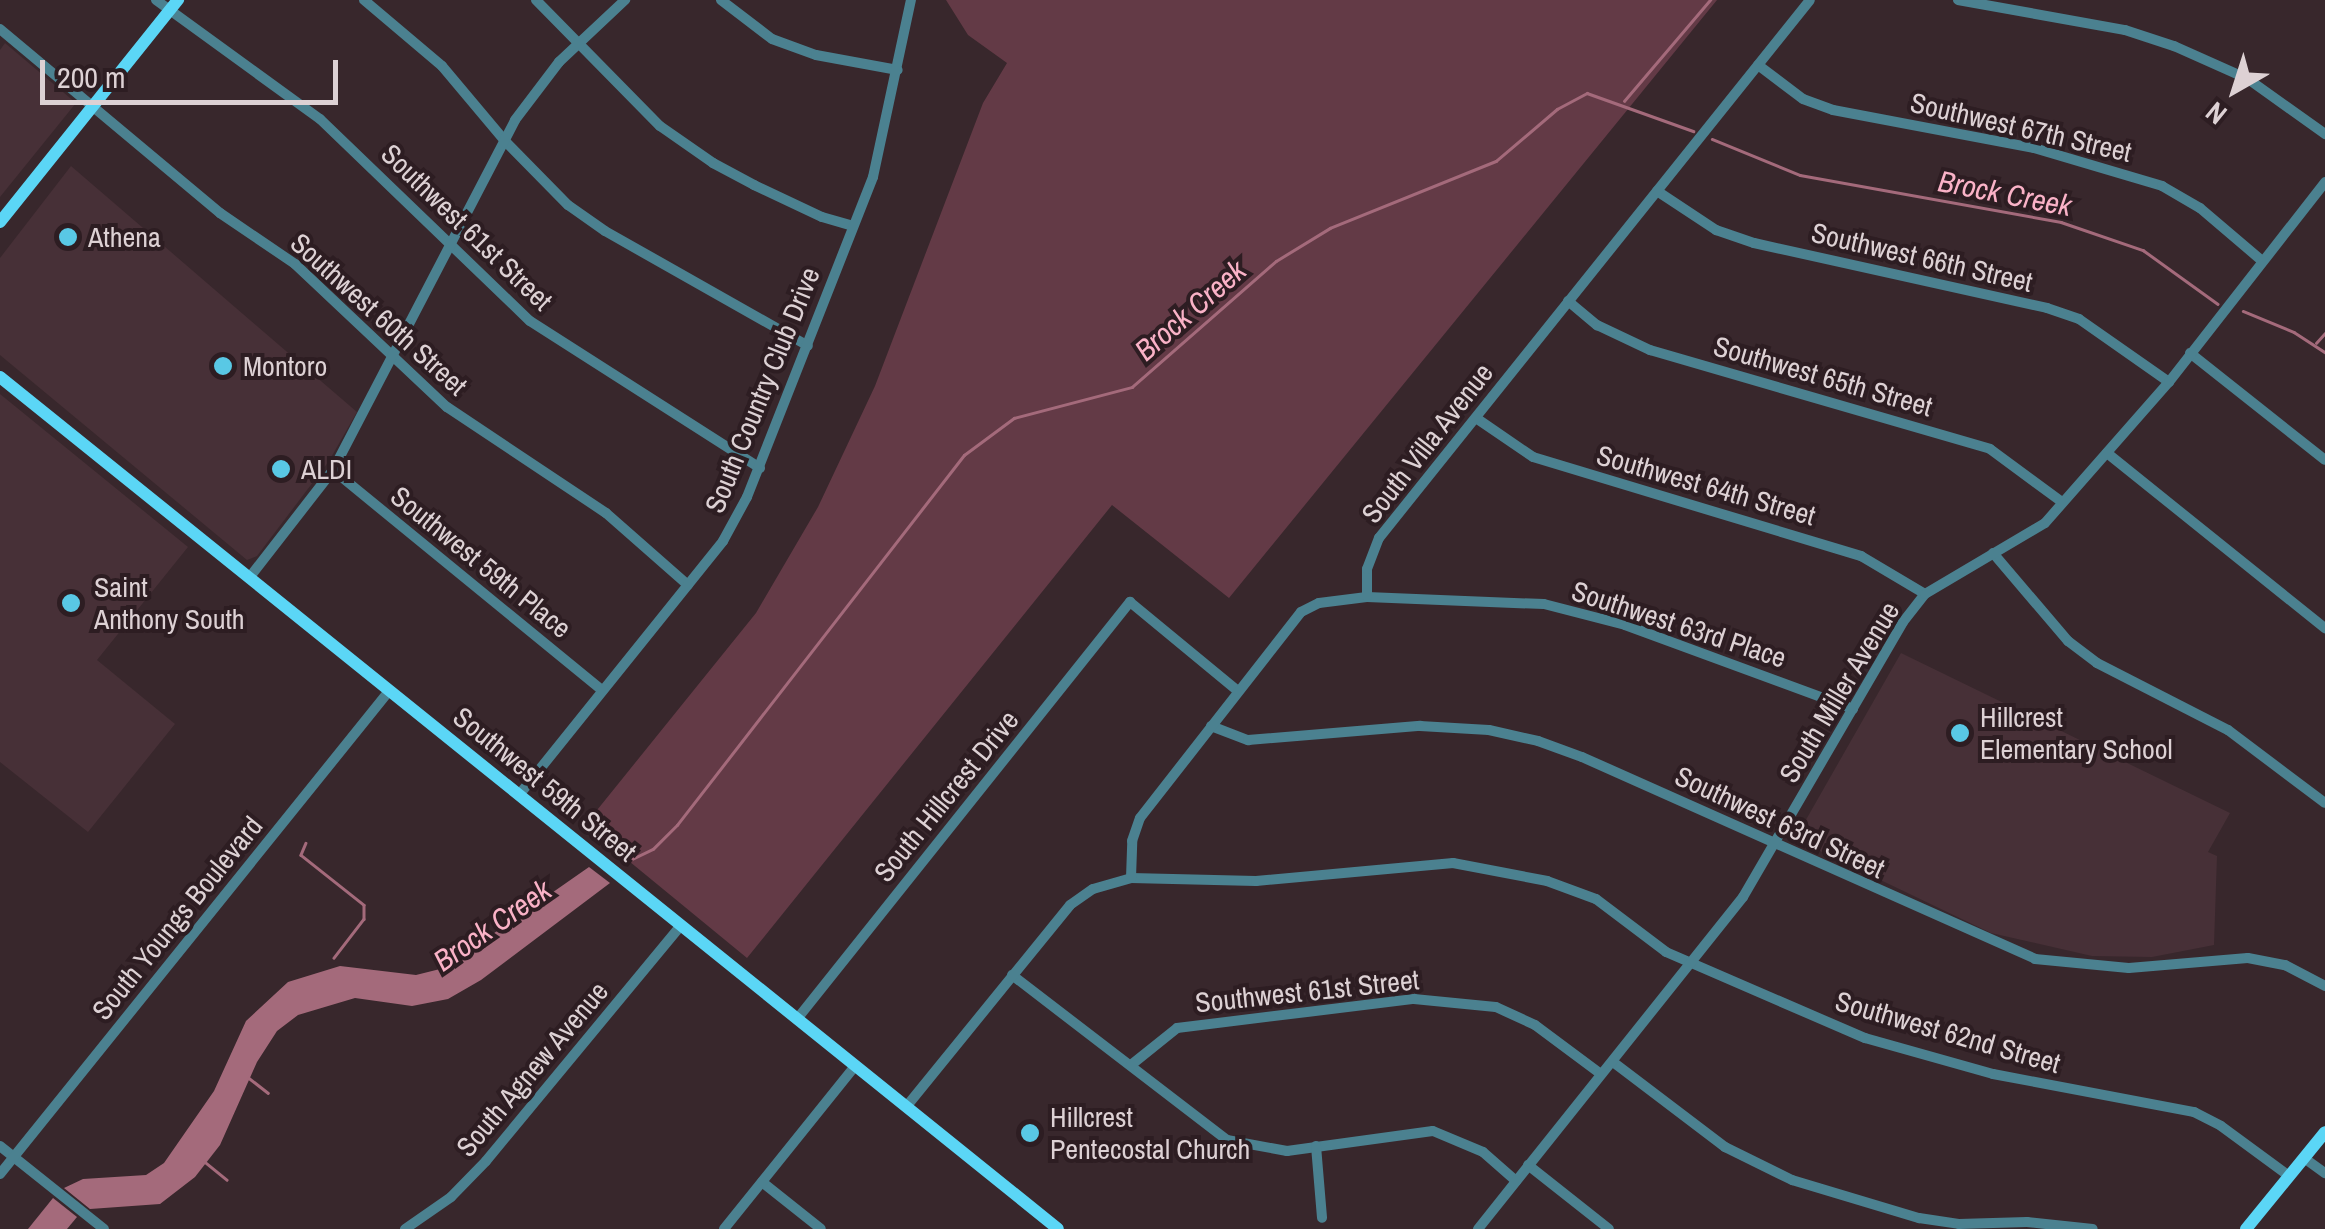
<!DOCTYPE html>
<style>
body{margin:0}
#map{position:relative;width:2325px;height:1229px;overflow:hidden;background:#38272c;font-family:"Archivo Narrow",sans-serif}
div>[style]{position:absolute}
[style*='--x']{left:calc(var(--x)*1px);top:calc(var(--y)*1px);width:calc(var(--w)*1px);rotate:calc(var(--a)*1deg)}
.built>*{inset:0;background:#473037}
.green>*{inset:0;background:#633a46}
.water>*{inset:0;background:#a46a7b}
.stream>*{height:2.5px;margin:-1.25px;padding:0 1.25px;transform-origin:1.25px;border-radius:1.25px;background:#a46a7b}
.minor>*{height:10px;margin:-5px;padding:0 5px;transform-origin:5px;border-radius:5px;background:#4b8190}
.major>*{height:12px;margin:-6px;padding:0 6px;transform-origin:6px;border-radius:6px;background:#5bd6f6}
.dots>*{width:28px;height:28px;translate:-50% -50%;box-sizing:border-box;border:5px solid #2d1d22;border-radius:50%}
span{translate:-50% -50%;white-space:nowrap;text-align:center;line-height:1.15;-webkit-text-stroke:8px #2d1d22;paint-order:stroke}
.street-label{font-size:28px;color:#ddd1d4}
.poi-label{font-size:28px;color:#ddd1d4}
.left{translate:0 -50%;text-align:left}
.water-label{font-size:30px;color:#fab2c7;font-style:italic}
.north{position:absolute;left:2185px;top:40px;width:100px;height:100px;-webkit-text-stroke:8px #2d1d22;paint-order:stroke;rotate:219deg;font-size:28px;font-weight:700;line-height:40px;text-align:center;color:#ddd1d4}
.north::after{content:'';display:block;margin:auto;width:35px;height:45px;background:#ddd1d4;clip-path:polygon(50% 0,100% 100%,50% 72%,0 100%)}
.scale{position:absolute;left:40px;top:60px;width:298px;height:45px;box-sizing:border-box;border:5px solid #ddd1d4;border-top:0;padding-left:12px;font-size:30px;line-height:35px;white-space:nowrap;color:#ddd1d4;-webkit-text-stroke:8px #2d1d22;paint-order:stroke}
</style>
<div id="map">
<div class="built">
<i style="clip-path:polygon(5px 43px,76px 103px,0 197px,0 50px)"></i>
<i style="clip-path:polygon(71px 166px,357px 412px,329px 461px,257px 556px,247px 560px,0 355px,0 258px)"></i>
<i style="clip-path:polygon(0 394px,188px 547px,97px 660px,175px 724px,88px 832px,0 762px)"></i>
<i style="clip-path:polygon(1901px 653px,2230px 813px,2208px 852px,2217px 856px,2214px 945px,2152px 957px,2092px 956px,1991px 933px,1795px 839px)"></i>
</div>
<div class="green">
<i style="clip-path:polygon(946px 0,1717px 0,1229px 598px,1112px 505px,747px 958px,585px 825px,756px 613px,818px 507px,875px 386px,983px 103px,1007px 63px,968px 35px)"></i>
</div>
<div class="water">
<i style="clip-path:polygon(589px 867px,610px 883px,481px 980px,448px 999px,412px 1006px,355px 998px,298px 1015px,277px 1031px,257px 1062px,220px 1145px,195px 1177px,160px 1204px,90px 1209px,64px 1188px,83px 1179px,146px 1175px,164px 1163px,214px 1091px,246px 1021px,288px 982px,340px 966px,416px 975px,444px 968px)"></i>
<i style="clip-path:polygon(53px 1198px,77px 1217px,67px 1229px,28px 1229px)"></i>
</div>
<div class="stream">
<i style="--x:1624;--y:101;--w:133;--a:-49.6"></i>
<i style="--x:1712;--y:139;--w:95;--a:22.2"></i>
<i style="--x:1800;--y:175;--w:265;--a:10.2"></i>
<i style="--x:2061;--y:222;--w:87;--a:18.9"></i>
<i style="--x:2143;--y:250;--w:92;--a:35.8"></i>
<i style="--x:2243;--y:311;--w:55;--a:22.4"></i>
<i style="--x:2294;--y:332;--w:37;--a:33"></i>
<i style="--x:2316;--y:343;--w:13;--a:-48"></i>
<i style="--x:306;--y:843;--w:13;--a:113"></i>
<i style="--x:301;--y:855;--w:80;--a:38.4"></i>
<i style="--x:364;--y:905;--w:14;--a:90"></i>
<i style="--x:364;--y:919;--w:49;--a:127.6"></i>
<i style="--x:630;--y:860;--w:25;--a:-26"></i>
<i style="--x:653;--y:849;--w:34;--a:-45"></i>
<i style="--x:677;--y:825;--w:468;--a:-52.2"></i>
<i style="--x:964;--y:455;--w:62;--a:-36.5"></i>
<i style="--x:1014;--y:418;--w:122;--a:-14.7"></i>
<i style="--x:1132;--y:387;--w:191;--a:-41.2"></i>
<i style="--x:1276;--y:261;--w:63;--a:-31.4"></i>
<i style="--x:1330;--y:228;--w:179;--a:-22"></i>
<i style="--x:1496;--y:161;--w:80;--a:-40.4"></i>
<i style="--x:1557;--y:109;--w:34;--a:-28"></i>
<i style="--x:1587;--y:93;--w:113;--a:19.7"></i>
<i style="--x:249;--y:1078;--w:24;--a:38"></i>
<i style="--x:205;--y:1162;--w:28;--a:39"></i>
</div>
<div class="minor">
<i style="--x:156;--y:0;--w:203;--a:36"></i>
<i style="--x:320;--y:119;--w:291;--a:43.9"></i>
<i style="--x:530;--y:321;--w:273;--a:32.6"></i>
<i style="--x:364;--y:0;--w:102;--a:40.2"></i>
<i style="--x:442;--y:66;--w:98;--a:50"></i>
<i style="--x:505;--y:141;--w:90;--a:45.5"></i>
<i style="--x:568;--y:205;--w:45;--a:35.1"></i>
<i style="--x:605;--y:231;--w:233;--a:29.5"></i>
<i style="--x:536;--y:0;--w:177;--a:45.5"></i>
<i style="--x:660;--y:126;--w:65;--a:34.9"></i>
<i style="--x:713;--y:163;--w:47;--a:28.2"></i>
<i style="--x:754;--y:185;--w:75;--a:25.2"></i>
<i style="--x:822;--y:217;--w:32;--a:16"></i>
<i style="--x:721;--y:0;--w:64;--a:37.4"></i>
<i style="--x:772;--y:39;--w:47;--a:20"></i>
<i style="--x:816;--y:55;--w:83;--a:10.4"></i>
<i style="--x:1958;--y:0;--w:170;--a:10.2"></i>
<i style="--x:2125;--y:30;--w:52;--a:18.1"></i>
<i style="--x:2174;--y:46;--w:81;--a:24"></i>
<i style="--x:2248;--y:79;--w:95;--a:35.5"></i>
<i style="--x:0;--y:29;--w:287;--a:39.9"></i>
<i style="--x:220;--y:213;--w:91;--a:34.2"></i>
<i style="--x:295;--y:264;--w:209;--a:43.3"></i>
<i style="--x:447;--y:407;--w:191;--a:33.7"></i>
<i style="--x:606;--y:513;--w:109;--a:41.3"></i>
<i style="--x:1758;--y:65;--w:56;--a:37.1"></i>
<i style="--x:1803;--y:99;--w:32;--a:20"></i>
<i style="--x:1833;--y:110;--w:205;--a:10.7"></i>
<i style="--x:2034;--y:148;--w:134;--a:16.5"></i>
<i style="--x:2162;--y:186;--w:44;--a:30.1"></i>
<i style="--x:2200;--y:208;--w:80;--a:40.4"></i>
<i style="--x:1657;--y:191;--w:71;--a:33.5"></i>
<i style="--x:1716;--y:230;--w:40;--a:18.9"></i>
<i style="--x:1754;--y:243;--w:300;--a:12.5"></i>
<i style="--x:2047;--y:308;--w:34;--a:19"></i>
<i style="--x:2079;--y:319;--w:110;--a:35"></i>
<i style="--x:1568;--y:301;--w:38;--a:40"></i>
<i style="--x:1597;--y:325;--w:59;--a:25.3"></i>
<i style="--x:1650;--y:350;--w:354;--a:16.2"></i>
<i style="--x:1990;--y:449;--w:89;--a:36.4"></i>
<i style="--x:2190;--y:353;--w:172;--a:38.4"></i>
<i style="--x:1476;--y:418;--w:69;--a:34.4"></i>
<i style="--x:1533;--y:457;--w:343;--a:16.8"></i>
<i style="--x:1861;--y:556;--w:74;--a:30.7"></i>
<i style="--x:2107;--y:453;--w:280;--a:38.8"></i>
<i style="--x:333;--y:470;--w:346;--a:39.3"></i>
<i style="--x:1993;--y:553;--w:116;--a:49.6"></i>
<i style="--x:2068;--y:641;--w:36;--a:37"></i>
<i style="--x:2097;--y:663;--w:147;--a:27.1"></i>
<i style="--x:2228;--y:730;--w:121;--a:37"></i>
<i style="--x:249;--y:578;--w:137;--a:-52.1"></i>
<i style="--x:333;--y:470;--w:394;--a:-62.5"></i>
<i style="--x:515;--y:120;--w:73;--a:-52.8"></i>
<i style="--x:559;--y:62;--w:91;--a:-43.2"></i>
<i style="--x:1367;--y:597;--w:177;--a:2.3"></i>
<i style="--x:1544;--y:604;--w:84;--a:14.5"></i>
<i style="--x:1625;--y:625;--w:243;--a:20.2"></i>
<i style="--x:1211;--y:726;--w:40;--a:21"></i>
<i style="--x:1248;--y:740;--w:173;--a:-4.7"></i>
<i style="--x:1420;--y:726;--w:69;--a:3.3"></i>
<i style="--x:1489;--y:730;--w:50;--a:12.7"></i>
<i style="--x:1538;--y:741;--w:47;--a:20"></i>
<i style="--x:1582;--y:757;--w:496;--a:24"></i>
<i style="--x:2035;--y:959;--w:94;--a:5.5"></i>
<i style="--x:2129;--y:968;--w:119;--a:-4.8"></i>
<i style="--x:2248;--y:958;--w:38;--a:11"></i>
<i style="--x:2285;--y:965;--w:45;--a:27.7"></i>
<i style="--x:519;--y:795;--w:326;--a:-51.2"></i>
<i style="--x:723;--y:541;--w:50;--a:-61.4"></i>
<i style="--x:747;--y:497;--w:344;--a:-68.5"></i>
<i style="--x:873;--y:177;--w:181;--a:-77.9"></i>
<i style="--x:1131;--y:878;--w:125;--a:1.4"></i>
<i style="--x:1256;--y:881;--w:198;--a:-5.2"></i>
<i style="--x:1453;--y:863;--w:96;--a:10.8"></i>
<i style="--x:1547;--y:881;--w:52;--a:20.2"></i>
<i style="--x:1596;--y:899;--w:88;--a:37.1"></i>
<i style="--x:1666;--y:952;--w:217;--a:23.4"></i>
<i style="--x:1865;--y:1038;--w:133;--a:15.7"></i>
<i style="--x:1993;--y:1074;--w:205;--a:10.7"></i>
<i style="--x:2194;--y:1112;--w:30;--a:27"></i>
<i style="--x:2221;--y:1126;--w:84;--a:36.3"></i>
<i style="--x:1012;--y:975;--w:271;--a:37.5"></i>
<i style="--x:1227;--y:1140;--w:61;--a:10.4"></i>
<i style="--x:1287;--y:1151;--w:147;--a:-7.8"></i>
<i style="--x:1433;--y:1131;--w:54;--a:22.8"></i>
<i style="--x:1483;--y:1152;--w:44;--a:41.3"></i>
<i style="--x:797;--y:1019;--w:534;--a:-51.39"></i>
<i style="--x:1130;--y:602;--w:140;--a:39.5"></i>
<i style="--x:1613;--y:1062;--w:141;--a:37.2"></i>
<i style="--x:1725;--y:1147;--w:75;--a:26.2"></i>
<i style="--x:1792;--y:1180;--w:133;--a:16.7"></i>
<i style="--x:1919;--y:1218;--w:40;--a:8.5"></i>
<i style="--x:1959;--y:1224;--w:68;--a:-1.7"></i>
<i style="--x:2027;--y:1222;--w:66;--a:6.1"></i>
<i style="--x:1131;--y:1065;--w:59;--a:-38.8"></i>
<i style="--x:1177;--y:1028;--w:239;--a:-7"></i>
<i style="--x:1414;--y:999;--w:82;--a:5.6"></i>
<i style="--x:1496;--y:1007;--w:43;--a:24.8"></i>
<i style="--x:1535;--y:1025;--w:82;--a:36.6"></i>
<i style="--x:906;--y:1107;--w:260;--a:-50.9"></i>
<i style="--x:1070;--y:905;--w:28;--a:-35"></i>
<i style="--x:1093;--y:889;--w:40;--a:-16"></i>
<i style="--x:1131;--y:878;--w:37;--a:-88"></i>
<i style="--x:1132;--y:841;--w:24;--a:-71"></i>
<i style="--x:1140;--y:818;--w:261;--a:-52"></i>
<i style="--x:1301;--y:612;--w:20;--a:-27"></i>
<i style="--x:1319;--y:603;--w:48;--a:-7.1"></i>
<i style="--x:1367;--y:597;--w:28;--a:-90"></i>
<i style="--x:1367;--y:569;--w:33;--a:-69"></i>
<i style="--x:1379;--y:538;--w:689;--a:-51.3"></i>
<i style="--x:0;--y:1146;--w:133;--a:38.6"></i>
<i style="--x:1316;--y:1146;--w:72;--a:85.2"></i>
<i style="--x:2304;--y:1158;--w:26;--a:36"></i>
<i style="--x:1528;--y:1165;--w:103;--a:38.3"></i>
<i style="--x:0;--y:1174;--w:620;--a:-51.15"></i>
<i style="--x:762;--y:1182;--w:75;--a:38.5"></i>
<i style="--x:405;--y:1229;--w:56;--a:-34.8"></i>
<i style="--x:451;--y:1197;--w:50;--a:-45.8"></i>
<i style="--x:486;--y:1161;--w:306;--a:-50.4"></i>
<i style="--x:724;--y:1229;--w:209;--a:-51.2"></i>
<i style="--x:1478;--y:1229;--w:425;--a:-51.4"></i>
<i style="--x:1743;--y:897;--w:318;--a:-59.8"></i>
<i style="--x:1903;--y:622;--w:36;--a:-52"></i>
<i style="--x:1925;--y:594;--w:139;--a:-30.6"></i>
<i style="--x:2045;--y:523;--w:188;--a:-48.7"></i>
<i style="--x:2169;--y:382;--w:254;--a:-52"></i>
</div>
<div class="major">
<i style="--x:0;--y:222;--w:285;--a:-51.3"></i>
<i style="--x:0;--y:377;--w:1358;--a:38.84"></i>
<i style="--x:2246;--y:1229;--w:125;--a:-50.8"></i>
</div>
<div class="dots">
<i style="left:68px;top:237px;background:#59c8e5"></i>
<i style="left:223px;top:366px;background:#59c8e5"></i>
<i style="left:281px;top:469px;background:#59c8e5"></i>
<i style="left:71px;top:603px;background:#59c8e5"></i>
<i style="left:1960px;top:733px;background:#59c8e5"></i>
<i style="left:1030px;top:1133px;background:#59c8e5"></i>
</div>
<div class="street-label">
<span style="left:2021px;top:127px;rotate:13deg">Southwest 67th Street</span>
<span style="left:467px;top:227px;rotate:44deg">Southwest 61st Street</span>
<span style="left:1922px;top:257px;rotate:13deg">Southwest 66th Street</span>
<span style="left:379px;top:314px;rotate:42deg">Southwest 60th Street</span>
<span style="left:1823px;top:376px;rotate:16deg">Southwest 65th Street</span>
<span style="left:762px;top:390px;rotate:-68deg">South Country Club Drive</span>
<span style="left:1427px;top:443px;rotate:-52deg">South Villa Avenue</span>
<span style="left:1706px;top:485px;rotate:16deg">Southwest 64th Street</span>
<span style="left:481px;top:562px;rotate:39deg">Southwest 59th Place</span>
<span style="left:1679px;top:624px;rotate:18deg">Southwest 63rd Place</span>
<span style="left:1839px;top:692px;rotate:-59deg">South Miller Avenue</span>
<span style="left:545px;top:784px;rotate:39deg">Southwest 59th Street</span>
<span style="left:946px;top:796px;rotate:-51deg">South Hillcrest Drive</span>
<span style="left:1780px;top:822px;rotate:25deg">Southwest 63rd Street</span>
<span style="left:177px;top:918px;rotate:-51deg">South Youngs Boulevard</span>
<span style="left:1307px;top:991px;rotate:-6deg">Southwest 61st Street</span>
<span style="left:1948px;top:1032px;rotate:16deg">Southwest 62nd Street</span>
<span style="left:532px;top:1069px;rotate:-50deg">South Agnew Avenue</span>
</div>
<div class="poi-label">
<span class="left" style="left:88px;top:237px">Athena</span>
<span class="left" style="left:243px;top:366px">Montoro</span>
<span class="left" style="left:301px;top:469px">ALDI</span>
<span class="left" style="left:94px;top:603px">Saint<br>Anthony South</span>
<span class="left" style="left:1980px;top:733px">Hillcrest<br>Elementary School</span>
<span class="left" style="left:1050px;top:1133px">Hillcrest<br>Pentecostal Church</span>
</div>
<div class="water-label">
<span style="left:2005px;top:193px;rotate:11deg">Brock Creek</span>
<span style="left:1190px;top:310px;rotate:-41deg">Brock Creek</span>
<span style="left:492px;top:925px;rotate:-35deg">Brock Creek</span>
</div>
<div class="north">N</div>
<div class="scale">200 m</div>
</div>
